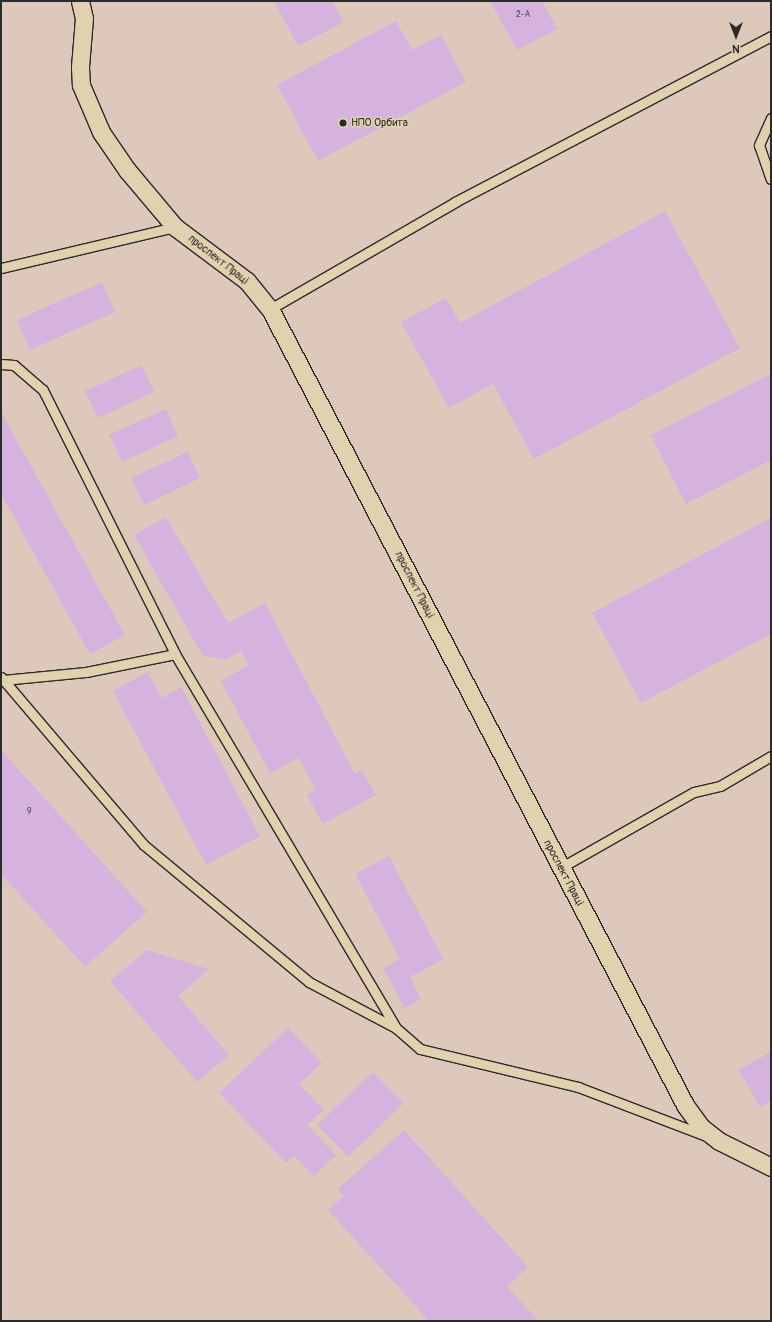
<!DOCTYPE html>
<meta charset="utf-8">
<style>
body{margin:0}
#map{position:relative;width:772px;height:1322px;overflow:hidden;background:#dec8bc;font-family:Pangolin,sans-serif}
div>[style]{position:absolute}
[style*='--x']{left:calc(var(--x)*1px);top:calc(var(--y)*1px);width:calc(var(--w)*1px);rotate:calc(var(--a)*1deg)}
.building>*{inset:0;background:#d6b3de}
.roads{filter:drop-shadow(1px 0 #2b2b2b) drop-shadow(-1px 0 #2b2b2b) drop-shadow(0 1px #2b2b2b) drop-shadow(0 -1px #2b2b2b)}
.service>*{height:9px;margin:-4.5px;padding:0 4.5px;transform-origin:4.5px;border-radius:4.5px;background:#e2d1ae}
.minor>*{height:17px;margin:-8.5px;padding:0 8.5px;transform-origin:8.5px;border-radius:8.5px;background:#e2d1ae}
.dots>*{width:11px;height:11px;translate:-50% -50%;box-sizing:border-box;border:2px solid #e2d1ae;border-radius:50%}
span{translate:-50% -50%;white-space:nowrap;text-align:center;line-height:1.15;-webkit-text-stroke:3px #e2d1ae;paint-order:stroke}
.number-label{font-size:9px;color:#564d58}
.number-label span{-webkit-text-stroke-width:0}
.poi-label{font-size:11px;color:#2b2b2b}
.left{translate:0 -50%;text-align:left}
.street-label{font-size:11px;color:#2b2b2b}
.frame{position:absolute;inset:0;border:2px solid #2b2b2b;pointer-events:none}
.north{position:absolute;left:716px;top:16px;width:40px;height:40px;-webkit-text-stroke:3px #e2d1ae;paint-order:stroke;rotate:180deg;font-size:11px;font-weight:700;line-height:16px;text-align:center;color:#2b2b2b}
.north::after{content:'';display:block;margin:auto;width:14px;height:18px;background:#2b2b2b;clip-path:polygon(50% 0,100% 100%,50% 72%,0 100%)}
</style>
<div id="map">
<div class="building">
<i style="clip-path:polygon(274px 1px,332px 1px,344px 22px,298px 46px)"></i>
<i style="clip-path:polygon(490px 1px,542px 1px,557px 29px,517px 50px)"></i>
<i style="clip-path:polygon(396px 21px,412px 50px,441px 35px,466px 82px,318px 161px,277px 85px)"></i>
<i style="clip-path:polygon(665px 211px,740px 348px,534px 459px,493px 384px,449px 408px,401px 322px,446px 298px,460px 323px)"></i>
<i style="clip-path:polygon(102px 282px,115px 312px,30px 350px,17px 320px)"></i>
<i style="clip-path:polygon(142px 365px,154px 392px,98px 418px,85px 391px)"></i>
<i style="clip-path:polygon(771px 374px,771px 460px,686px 504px,651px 435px)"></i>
<i style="clip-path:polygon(166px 409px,178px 436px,122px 462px,109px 435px)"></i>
<i style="clip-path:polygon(1px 412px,125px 635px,90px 654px,1px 494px)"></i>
<i style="clip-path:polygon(188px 452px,200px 478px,144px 505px,131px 478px)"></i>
<i style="clip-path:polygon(166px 517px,228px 623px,265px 603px,355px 774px,362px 770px,376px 795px,323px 824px,307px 795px,316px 790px,299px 758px,270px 773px,221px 681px,249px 665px,241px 651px,226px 660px,203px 656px,134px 535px)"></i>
<i style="clip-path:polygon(771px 518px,771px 634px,641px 703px,592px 613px)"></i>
<i style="clip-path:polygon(148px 672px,162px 698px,181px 687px,260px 836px,206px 865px,113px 691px)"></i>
<i style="clip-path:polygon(1px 750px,147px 912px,85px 967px,1px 874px)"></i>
<i style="clip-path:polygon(389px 856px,443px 959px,410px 977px,421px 999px,404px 1008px,383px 968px,400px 959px,355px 874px)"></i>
<i style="clip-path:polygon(147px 950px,209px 969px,178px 996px,229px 1055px,197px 1082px,110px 981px)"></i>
<i style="clip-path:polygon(288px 1028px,322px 1063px,299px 1084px,324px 1110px,307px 1125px,336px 1155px,314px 1176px,294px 1156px,286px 1163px,219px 1093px)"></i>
<i style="clip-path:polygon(771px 1052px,771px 1101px,760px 1107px,739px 1070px)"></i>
<i style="clip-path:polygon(373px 1072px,404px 1103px,348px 1157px,317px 1125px)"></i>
<i style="clip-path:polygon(404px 1130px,528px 1267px,507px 1287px,539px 1321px,429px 1321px,328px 1210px,344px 1196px,338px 1189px)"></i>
</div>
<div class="roads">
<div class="service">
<i style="--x:771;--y:118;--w:30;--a:114"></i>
<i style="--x:759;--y:145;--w:36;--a:71"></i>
<i style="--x:1;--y:268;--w:179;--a:-13.3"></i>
<i style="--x:270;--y:309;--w:214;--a:-30"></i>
<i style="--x:455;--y:202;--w:357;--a:-27.7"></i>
<i style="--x:1;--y:364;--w:13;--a:4"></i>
<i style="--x:14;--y:365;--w:38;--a:41"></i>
<i style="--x:43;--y:390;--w:295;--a:63.4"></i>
<i style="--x:175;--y:654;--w:434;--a:59.4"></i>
<i style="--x:1;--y:677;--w:221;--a:49.6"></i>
<i style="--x:144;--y:845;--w:214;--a:39.7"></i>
<i style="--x:309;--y:982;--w:98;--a:27.9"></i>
<i style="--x:396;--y:1028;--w:32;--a:41"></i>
<i style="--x:420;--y:1049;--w:163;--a:13.5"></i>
<i style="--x:578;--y:1087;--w:135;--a:20.9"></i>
<i style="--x:3;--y:680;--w:83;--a:-5.5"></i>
<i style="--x:86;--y:672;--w:91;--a:-11.4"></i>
<i style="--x:560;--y:868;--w:154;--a:-29.6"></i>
<i style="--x:694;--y:792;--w:27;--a:-13"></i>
<i style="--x:720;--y:786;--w:59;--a:-30.5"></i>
</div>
<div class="minor">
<i style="--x:80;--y:1;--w:17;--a:77"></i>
<i style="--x:84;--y:18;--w:49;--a:94.7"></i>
<i style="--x:80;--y:67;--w:18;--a:87"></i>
<i style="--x:81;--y:85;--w:51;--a:66.9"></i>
<i style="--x:101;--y:132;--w:46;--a:55.6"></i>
<i style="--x:127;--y:170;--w:75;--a:49.9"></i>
<i style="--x:175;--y:227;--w:90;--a:36.9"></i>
<i style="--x:247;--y:281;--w:36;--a:51"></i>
<i style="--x:270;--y:309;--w:898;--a:62.46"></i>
<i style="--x:685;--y:1105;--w:27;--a:54"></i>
<i style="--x:701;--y:1127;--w:23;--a:38"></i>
<i style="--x:719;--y:1141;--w:58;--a:26.6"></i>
</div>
</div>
<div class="dots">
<i style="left:343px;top:123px;background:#2b2b2b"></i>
</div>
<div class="number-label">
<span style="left:523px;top:15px">2-А</span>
<span style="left:29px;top:812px">9</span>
</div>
<div class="poi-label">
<span class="left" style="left:351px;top:123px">НПО Орбита</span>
</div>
<div class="street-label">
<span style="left:218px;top:260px;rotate:38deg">проспект Праці</span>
<span style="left:414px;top:585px;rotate:63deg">проспект Праці</span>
<span style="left:563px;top:873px;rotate:62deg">проспект Праці</span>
</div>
<div class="frame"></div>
<div class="north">N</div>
</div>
